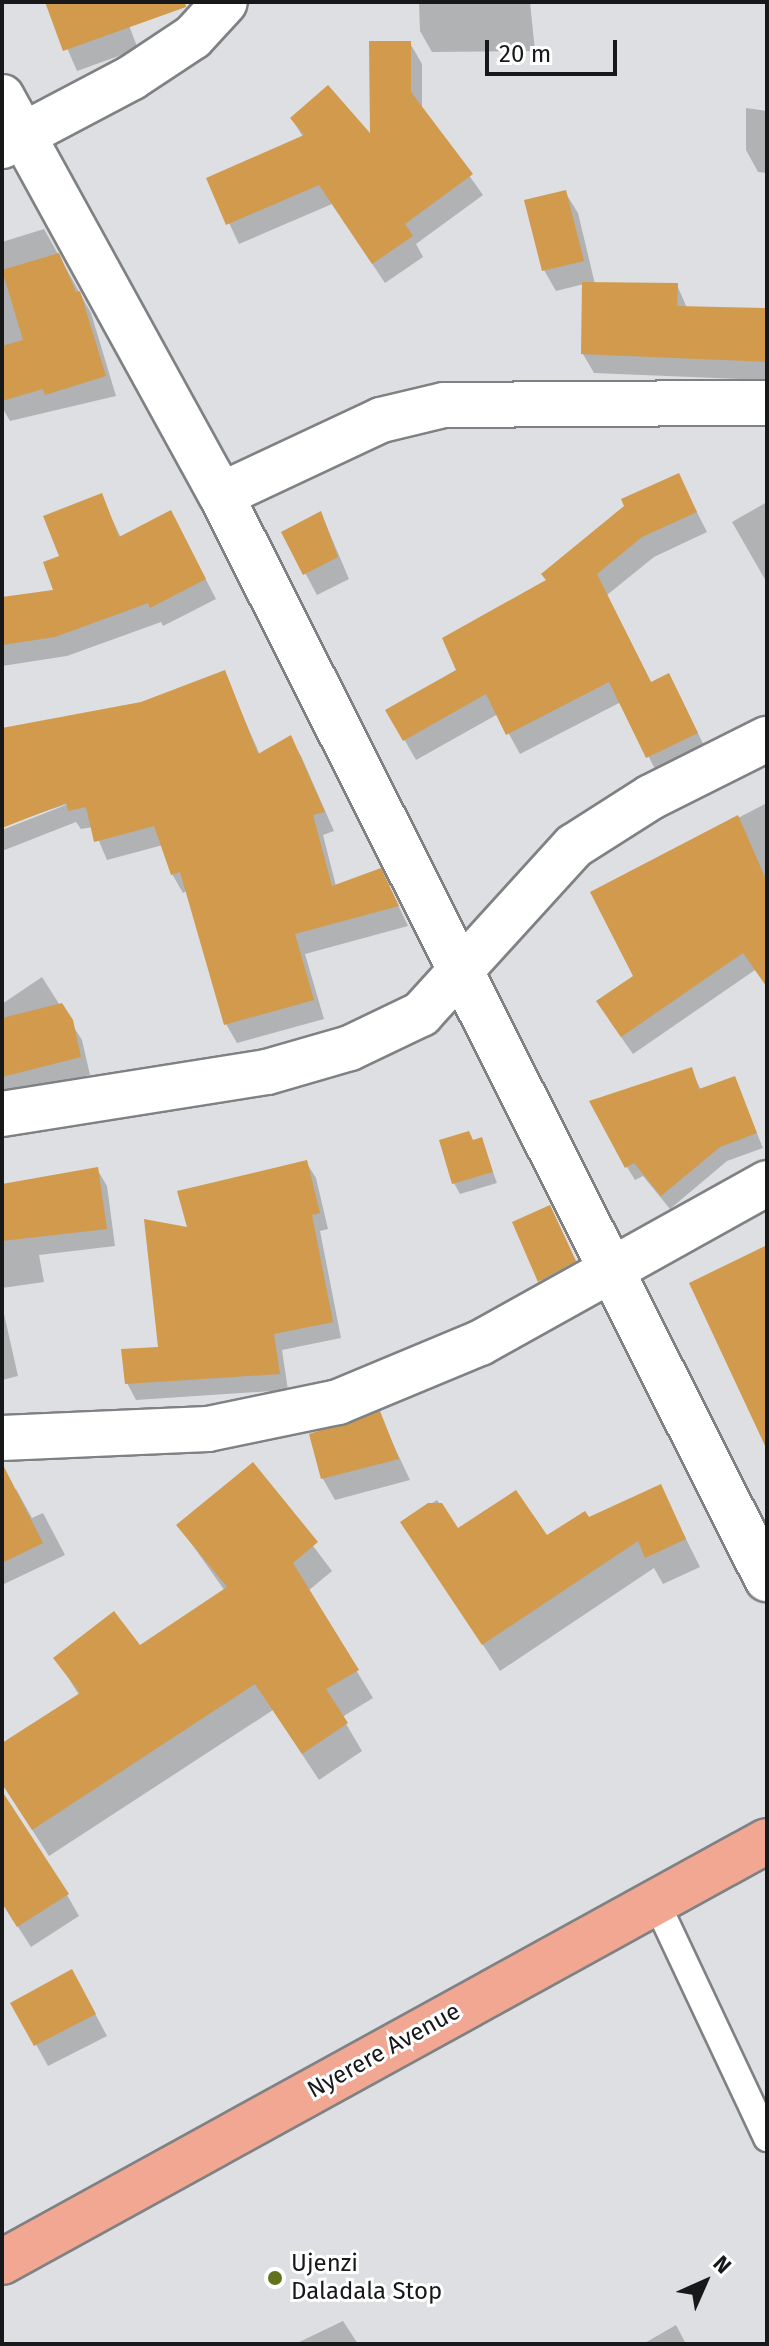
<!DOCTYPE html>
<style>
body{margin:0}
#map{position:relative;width:769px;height:2346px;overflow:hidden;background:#dddfe2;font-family:"Fira Sans",sans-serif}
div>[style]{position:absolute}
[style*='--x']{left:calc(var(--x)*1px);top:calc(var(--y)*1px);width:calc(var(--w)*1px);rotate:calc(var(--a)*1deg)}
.shadow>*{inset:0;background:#0003}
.building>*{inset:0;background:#d19a4d}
.roads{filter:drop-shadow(2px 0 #7f8183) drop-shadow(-2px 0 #7f8183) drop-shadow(0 2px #7f8183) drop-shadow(0 -2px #7f8183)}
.service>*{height:26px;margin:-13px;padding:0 13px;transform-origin:13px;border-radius:13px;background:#fff}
.minor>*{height:44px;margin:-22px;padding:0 22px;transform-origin:22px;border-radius:22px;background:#fff}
.primary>*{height:44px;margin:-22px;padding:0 22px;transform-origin:22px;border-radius:22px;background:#f2a793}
.dots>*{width:22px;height:22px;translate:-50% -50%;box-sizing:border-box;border:4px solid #fff;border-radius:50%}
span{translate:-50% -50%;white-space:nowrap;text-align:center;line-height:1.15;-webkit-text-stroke:6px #fff;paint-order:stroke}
.street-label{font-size:24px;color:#171819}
.poi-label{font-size:24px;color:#171819}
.left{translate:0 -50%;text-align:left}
.frame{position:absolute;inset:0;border:4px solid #171819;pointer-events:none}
.north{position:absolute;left:665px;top:2242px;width:80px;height:80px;-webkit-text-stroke:6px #fff;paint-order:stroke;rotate:45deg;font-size:22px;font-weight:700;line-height:32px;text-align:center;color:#171819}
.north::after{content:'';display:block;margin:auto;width:28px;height:36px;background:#171819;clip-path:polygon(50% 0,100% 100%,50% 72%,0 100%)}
.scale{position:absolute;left:485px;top:40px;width:132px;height:36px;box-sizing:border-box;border:4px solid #171819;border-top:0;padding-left:10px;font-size:24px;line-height:28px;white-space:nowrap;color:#171819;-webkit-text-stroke:6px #fff;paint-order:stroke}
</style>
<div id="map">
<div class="shadow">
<i style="clip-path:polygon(47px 2px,120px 2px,138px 49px,77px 71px)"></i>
<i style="clip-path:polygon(419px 2px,530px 2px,535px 51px,432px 52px,420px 31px)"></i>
<i style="clip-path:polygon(410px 43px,422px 64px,422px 109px,483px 195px,416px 244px,423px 257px,385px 283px,332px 204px,239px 244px,208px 179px,303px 137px,292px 119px,372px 138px)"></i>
<i style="clip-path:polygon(746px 108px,767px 111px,767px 173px,758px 172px,746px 150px)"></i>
<i style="clip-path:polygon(565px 192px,578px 213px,595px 284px,677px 285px,687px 308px,767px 310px,767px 380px,594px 373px,583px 354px,584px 284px,556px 291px,544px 270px)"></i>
<i style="clip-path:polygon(44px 229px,91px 313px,116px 396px,10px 421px,2px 407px,2px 242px)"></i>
<i style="clip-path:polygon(678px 475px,707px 532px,654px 557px,607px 595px,652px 684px,680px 696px,708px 754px,659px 777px,621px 702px,520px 754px,498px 714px,416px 760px,388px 711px,459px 671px,547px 581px)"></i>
<i style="clip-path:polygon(101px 496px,121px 538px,181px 532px,216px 599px,163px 626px,161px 622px,67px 656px,2px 666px,2px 599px,56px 591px)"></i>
<i style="clip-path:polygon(767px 502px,767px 583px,732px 522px)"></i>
<i style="clip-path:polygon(321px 513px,349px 579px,317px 595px,283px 532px)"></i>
<i style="clip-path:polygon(224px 673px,260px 755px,290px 738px,301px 756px,334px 831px,323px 835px,336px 886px,391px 890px,408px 926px,305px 954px,324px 1019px,237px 1043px,226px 1024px,187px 891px,183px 893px,172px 874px,163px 845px,107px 860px,93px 827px,81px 829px,76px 822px,2px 851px,2px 830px,76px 801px,2px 826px,2px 753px)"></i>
<i style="clip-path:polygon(767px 803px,767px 987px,755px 970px,633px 1054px,609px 1020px,635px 977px,593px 893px)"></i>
<i style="clip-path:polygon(42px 977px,82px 1040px,90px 1075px,7px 1096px,2px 1091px,2px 1004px)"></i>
<i style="clip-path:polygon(691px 1070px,701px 1090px,734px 1078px,763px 1148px,727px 1161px,670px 1209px,643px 1176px,635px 1180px,627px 1167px)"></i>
<i style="clip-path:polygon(481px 1139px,497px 1183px,460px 1194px,454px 1183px,473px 1142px)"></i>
<i style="clip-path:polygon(306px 1162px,316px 1178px,328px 1229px,320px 1231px,341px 1338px,282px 1350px,288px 1390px,136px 1400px,127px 1383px,160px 1348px,189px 1229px)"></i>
<i style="clip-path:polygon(97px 1169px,107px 1186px,115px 1246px,39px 1255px,44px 1282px,2px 1288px,2px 1186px)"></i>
<i style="clip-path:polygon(550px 1207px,586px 1283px,552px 1302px,514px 1223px)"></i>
<i style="clip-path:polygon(2px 1305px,18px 1376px,2px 1380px)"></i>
<i style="clip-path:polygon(379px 1414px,410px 1480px,335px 1500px,323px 1479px,311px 1435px)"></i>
<i style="clip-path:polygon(252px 1465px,332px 1571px,308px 1591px,373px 1698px,342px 1717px,362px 1751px,319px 1780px,273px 1710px,49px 1856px,2px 1783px,2px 1745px,79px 1695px,56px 1658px,140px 1648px,225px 1591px,179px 1526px)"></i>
<i style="clip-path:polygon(660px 1487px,700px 1567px,663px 1584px,654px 1568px,500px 1671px,403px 1522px,437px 1500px,458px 1531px,547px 1538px)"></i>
<i style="clip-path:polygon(16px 1489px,32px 1518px,43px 1513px,65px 1555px,2px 1585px,2px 1496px)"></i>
<i style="clip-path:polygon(2px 1835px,67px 1895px,79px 1916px,31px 1947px,2px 1902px)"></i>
<i style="clip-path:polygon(84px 1993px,107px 2036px,48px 2066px,13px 2003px)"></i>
<i style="clip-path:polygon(343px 2321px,358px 2344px,295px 2344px)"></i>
<i style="clip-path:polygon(676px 2325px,686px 2344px,643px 2344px)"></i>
</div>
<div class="building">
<i style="clip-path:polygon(45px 2px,185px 2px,186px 7px,63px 51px)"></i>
<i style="clip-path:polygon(369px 41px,411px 41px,411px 92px,473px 174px,405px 224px,413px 236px,372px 264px,319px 185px,226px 225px,206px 178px,304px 135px,290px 118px,328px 85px,370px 133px)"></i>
<i style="clip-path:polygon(566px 190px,584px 261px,542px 271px,524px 200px)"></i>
<i style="clip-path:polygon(59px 253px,76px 292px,80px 291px,106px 376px,45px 395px,43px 389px,2px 401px,2px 346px,23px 340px,2px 270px)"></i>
<i style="clip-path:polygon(582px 282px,678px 283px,677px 306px,767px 308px,767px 362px,581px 354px)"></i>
<i style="clip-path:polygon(679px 473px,697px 512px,642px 537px,597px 574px,651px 682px,669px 673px,698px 733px,646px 758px,609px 682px,506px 735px,486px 694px,403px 741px,385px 710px,456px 670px,442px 638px,546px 580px,541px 574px,624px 506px,621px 499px)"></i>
<i style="clip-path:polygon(102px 493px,119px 537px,171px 510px,206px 579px,150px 608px,148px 603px,55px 637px,2px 645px,2px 597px,53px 590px,43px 562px,59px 556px,43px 516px)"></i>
<i style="clip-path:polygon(321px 511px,338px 557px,303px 575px,281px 532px)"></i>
<i style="clip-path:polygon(225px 670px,258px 754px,291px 735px,325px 812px,313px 815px,332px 886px,381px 868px,399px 906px,295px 934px,314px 1000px,224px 1025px,180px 872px,171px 875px,154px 826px,94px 842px,86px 807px,68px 811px,66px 803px,2px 828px,2px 728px,141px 702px)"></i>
<i style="clip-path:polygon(738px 815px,767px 882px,767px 987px,743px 953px,621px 1037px,596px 1001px,633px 976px,590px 892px)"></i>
<i style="clip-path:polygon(62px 1003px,73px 1020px,81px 1057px,2px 1077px,2px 1018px)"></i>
<i style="clip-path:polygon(692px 1067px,699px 1089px,735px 1076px,757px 1133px,720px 1147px,661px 1196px,634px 1163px,625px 1168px,589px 1101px)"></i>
<i style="clip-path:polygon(469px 1131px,473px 1140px,482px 1137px,493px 1172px,452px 1184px,439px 1140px)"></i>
<i style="clip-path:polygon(307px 1160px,320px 1213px,312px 1215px,333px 1322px,274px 1334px,280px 1374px,125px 1384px,121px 1349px,158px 1347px,144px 1219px,187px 1227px,177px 1191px)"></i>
<i style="clip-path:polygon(98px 1167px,107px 1229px,2px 1241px,2px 1184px)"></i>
<i style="clip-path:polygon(550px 1205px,576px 1261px,538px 1282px,512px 1222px)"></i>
<i style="clip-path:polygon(767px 1245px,767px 1450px,689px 1283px)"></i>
<i style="clip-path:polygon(380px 1411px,399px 1459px,321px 1479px,309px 1434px)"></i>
<i style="clip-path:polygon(253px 1462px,318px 1542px,293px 1563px,359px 1670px,326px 1689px,348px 1723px,302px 1754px,255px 1684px,32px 1830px,2px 1784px,2px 1743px,80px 1693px,53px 1658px,114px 1611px,140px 1645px,227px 1587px,176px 1525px)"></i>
<i style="clip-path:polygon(2px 1463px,43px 1543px,2px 1563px)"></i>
<i style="clip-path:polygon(661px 1484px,686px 1539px,645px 1558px,638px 1541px,482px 1645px,400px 1522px,428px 1503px,442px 1503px,458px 1528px,516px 1490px,547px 1535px,585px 1511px,589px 1517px)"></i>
<i style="clip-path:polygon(2px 1791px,69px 1894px,17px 1927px,2px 1903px)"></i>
<i style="clip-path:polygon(72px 1969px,96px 2014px,34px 2046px,10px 2003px)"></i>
</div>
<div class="roads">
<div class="service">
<i style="--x:656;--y:1902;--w:261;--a:64.8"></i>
</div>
<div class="minor">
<i style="--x:2;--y:97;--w:454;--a:61.2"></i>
<i style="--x:221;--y:495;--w:1214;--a:63.27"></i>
<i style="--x:2;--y:146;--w:146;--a:-27.8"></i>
<i style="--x:131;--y:78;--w:74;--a:-33.5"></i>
<i style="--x:193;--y:37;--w:47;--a:-47.6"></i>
<i style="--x:221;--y:495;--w:177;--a:-25.1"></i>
<i style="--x:381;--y:420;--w:65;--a:-13.4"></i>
<i style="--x:444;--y:405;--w:323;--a:-0.4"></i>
<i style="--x:2;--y:1114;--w:268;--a:-9"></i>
<i style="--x:267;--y:1072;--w:86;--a:-16.1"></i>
<i style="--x:350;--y:1048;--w:79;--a:-25.6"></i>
<i style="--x:421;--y:1014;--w:227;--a:-47.7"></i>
<i style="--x:574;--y:846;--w:91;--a:-32.5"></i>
<i style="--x:651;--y:797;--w:130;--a:-26.6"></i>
<i style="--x:2;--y:1438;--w:206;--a:-2.5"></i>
<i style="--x:208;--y:1429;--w:133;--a:-11.7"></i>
<i style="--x:338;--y:1402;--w:154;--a:-22.6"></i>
<i style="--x:480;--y:1343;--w:329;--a:-29.1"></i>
</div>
<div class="primary">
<i style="--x:2;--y:2262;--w:873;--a:-28.83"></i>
</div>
</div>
<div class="dots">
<i style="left:275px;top:2278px;background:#62711d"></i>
</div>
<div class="street-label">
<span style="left:384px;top:2051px;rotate:-29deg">Nyerere Avenue</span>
</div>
<div class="poi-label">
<span class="left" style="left:291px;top:2278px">Ujenzi<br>Daladala Stop</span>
</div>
<div class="frame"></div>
<div class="north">N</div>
<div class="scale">20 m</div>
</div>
